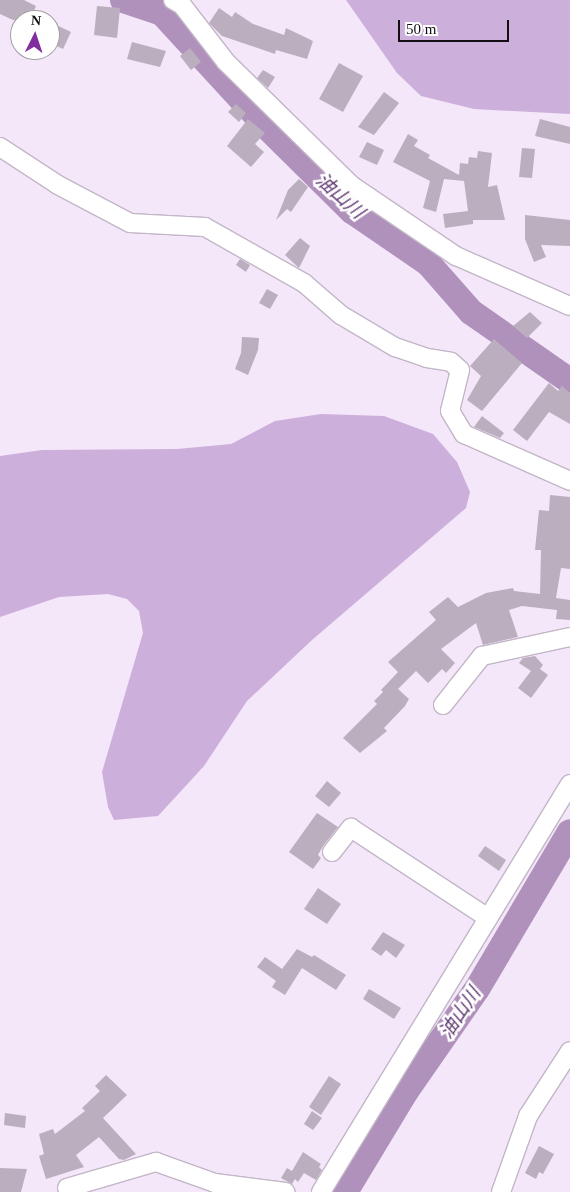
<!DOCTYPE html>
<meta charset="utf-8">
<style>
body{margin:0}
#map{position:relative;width:570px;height:1192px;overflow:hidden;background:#f4e7f9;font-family:"Times New Roman","Noto Sans JP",serif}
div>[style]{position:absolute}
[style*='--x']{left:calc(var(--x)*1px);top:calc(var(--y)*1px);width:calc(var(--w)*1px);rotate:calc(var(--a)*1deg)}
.forest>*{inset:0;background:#cdafdb}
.river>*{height:26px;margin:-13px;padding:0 13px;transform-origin:13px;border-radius:13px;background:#af91bc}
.building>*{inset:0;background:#baaebf}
.roads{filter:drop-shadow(1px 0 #c2b6c7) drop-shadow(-1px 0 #c2b6c7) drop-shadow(0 1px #c2b6c7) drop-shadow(0 -1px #c2b6c7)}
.street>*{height:18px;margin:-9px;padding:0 9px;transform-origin:9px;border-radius:9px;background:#fff}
span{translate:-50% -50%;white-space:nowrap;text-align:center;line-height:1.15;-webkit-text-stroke:5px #fff;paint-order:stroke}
.water-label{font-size:19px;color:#623a72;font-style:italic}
.north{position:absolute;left:10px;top:10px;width:50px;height:50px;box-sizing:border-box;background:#fff;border:1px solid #a09fa1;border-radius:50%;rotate:4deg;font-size:14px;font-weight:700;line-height:20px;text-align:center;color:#120e14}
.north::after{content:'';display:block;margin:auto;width:18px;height:22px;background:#812f9f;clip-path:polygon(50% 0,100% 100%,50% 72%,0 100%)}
.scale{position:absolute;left:398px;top:20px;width:111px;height:22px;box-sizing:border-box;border:2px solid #120e14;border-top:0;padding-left:6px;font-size:15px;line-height:18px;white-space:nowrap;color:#120e14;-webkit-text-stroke:4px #fff;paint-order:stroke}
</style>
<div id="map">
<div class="forest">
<i style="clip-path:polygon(346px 0,570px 0,570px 114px,474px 109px,421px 96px,397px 73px)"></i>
<i style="clip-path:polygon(321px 414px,384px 416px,433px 434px,457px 462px,470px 492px,466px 508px,312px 640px,247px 701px,204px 766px,158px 816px,114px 820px,108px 807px,102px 772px,143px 633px,139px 611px,127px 599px,108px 594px,59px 597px,0 617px,0 456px,42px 450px,177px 449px,231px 444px,275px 421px)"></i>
</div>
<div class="river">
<i style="--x:123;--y:0;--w:41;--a:18.4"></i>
<i style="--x:162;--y:13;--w:149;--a:47.4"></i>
<i style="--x:263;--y:123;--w:125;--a:44.7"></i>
<i style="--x:352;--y:211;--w:92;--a:34.4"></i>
<i style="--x:428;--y:263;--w:65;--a:48.7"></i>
<i style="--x:471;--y:312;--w:121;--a:34.9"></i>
<i style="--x:345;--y:1192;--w:118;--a:-58.9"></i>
<i style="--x:406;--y:1091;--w:124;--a:-55.2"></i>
<i style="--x:477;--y:989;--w:182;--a:-59.4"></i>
</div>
<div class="building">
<i style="clip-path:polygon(0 0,24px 0,36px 6px,30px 20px,13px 20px,0 14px)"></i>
<i style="clip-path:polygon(97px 6px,120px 8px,117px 38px,94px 35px)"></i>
<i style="clip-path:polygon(219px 8px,232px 17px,235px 12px,253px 24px,284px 35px,286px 28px,313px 41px,307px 59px,276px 50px,275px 54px,222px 36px,209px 23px)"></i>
<i style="clip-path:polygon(50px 22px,71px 32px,63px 49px,50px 43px)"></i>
<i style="clip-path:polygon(132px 42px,166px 51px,160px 67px,127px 59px)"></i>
<i style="clip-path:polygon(190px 48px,201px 62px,191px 70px,180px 56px)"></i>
<i style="clip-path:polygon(339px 63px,363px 76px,343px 112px,319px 99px)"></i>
<i style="clip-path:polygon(263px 70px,275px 77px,268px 88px,257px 78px)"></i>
<i style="clip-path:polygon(384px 92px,399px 103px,374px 135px,358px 127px)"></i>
<i style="clip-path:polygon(236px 104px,246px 113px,239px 122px,228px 112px)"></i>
<i style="clip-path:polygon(248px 119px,265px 133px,255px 144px,264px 152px,251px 167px,227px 146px)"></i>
<i style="clip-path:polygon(540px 119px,570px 127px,570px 144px,535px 136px)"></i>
<i style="clip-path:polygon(408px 134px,418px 140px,414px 146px,430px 155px,428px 158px,459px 175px,460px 163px,468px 164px,469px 157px,477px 158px,478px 151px,492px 153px,488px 187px,497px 185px,505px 220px,473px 220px,473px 224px,445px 228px,443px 214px,468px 211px,464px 181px,444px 179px,436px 212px,423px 208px,430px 181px,393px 162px)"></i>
<i style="clip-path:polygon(367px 142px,384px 150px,377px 165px,359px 157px)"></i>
<i style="clip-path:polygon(522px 148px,535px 149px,532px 178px,519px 177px)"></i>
<i style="clip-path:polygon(299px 179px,308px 187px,291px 212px,287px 209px,276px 220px,288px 190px)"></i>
<i style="clip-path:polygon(525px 215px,570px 220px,570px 246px,541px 245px,546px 257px,534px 262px,525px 239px)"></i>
<i style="clip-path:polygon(300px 238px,310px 246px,299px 268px,285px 255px)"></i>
<i style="clip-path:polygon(240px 259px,250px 265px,246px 272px,236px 265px)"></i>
<i style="clip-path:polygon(267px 289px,278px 295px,270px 309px,259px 303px)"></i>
<i style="clip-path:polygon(530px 312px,542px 323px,527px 338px,513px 326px)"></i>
<i style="clip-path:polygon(242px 337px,259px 338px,258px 350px,248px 375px,235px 369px,241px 353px)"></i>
<i style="clip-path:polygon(494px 339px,522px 363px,482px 411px,467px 400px,481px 376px,470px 366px)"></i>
<i style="clip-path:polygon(549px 383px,558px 391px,562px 386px,570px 393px,570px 424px,549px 412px,527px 441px,513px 430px)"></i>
<i style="clip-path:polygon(482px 416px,504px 433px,500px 438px,474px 427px)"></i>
<i style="clip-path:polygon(550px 495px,570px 497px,570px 569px,561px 568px,556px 598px,570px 600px,570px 620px,556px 619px,557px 610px,522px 606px,509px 610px,518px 637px,483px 645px,476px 623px,441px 649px,455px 663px,446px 673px,442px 669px,428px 683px,416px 671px,398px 689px,409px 699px,405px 706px,384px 728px,387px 731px,360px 753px,343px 738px,377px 704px,374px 701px,383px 692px,381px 690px,398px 672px,388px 662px,436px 620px,429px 612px,448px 597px,458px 607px,486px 593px,513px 588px,514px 591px,540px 594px,541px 550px,535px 550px,539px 510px,549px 511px)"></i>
<i style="clip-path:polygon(535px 656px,543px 665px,540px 669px,548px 675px,531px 698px,518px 688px,531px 671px,519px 663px,523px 658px)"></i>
<i style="clip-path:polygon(327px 781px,341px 793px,329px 807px,315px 796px)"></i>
<i style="clip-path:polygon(317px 813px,338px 827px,323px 846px,318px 855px,321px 858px,313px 869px,289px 852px)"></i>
<i style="clip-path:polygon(485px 846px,506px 860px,499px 871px,478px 856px)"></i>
<i style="clip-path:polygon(318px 888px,341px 904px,327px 924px,304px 909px)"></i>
<i style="clip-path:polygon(383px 932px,405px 945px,396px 958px,386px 950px,381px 956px,371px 949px)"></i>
<i style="clip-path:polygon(297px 949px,312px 957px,314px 955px,346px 975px,336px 990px,302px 968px,285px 995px,272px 987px,276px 981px,257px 967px,265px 957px,282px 969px)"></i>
<i style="clip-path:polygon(369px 989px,401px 1008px,394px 1019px,363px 999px)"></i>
<i style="clip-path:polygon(106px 1075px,127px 1095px,103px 1118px,136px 1154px,124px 1160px,119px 1159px,99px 1137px,76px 1155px,84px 1167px,46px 1179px,39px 1156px,44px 1154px,39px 1134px,53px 1129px,55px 1134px,85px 1111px,82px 1108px,100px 1091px,95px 1086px)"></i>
<i style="clip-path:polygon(329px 1076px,341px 1084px,321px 1115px,309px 1107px)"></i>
<i style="clip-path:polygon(312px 1111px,322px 1118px,313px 1130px,304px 1124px)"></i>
<i style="clip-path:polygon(5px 1113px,26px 1116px,25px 1128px,4px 1125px)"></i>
<i style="clip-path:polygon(539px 1146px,554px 1154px,543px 1174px,539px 1172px,536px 1179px,525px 1173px)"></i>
<i style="clip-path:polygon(303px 1152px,321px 1164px,319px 1167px,322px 1170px,316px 1180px,304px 1173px,298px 1182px,295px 1179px,292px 1184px,281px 1178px,287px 1168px,292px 1171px)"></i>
<i style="clip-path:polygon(0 1168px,27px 1169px,21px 1192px,0 1192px)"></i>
</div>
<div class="roads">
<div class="street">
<i style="--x:173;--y:0;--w:10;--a:29"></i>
<i style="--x:182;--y:5;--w:72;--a:52.3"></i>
<i style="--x:226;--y:62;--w:175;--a:44.5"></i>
<i style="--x:351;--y:185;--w:127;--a:34.1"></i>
<i style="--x:456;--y:256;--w:124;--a:23.7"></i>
<i style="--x:0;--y:147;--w:69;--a:33.2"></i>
<i style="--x:58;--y:185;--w:81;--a:27.8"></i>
<i style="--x:130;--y:223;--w:75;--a:3.1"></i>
<i style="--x:205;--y:227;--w:114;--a:29.5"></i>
<i style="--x:304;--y:283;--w:49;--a:40.9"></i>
<i style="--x:341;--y:315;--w:63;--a:30.7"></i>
<i style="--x:395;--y:347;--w:34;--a:19"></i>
<i style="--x:427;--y:358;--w:24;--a:9"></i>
<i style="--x:451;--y:362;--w:12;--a:42"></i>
<i style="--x:460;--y:370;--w:42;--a:103.7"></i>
<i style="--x:450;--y:411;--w:27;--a:59"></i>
<i style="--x:464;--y:434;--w:116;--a:23.9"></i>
<i style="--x:443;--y:705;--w:63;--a:-51.5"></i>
<i style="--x:482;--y:656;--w:90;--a:-12.2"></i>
<i style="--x:332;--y:852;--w:31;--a:-52"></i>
<i style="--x:351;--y:828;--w:164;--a:33.3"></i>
<i style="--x:67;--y:1188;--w:93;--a:-16.3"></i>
<i style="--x:156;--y:1162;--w:63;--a:19.6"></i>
<i style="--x:215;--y:1183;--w:71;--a:7.3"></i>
<i style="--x:321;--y:1192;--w:478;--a:-58.6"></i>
<i style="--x:501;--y:1192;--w:81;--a:-70.4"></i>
<i style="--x:528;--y:1116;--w:77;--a:-57.1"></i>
</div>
</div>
<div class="water-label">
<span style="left:340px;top:196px;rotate:42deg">油山川</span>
<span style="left:460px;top:1013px;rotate:-56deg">油山川</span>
</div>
<div class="north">N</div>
<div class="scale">50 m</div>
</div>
